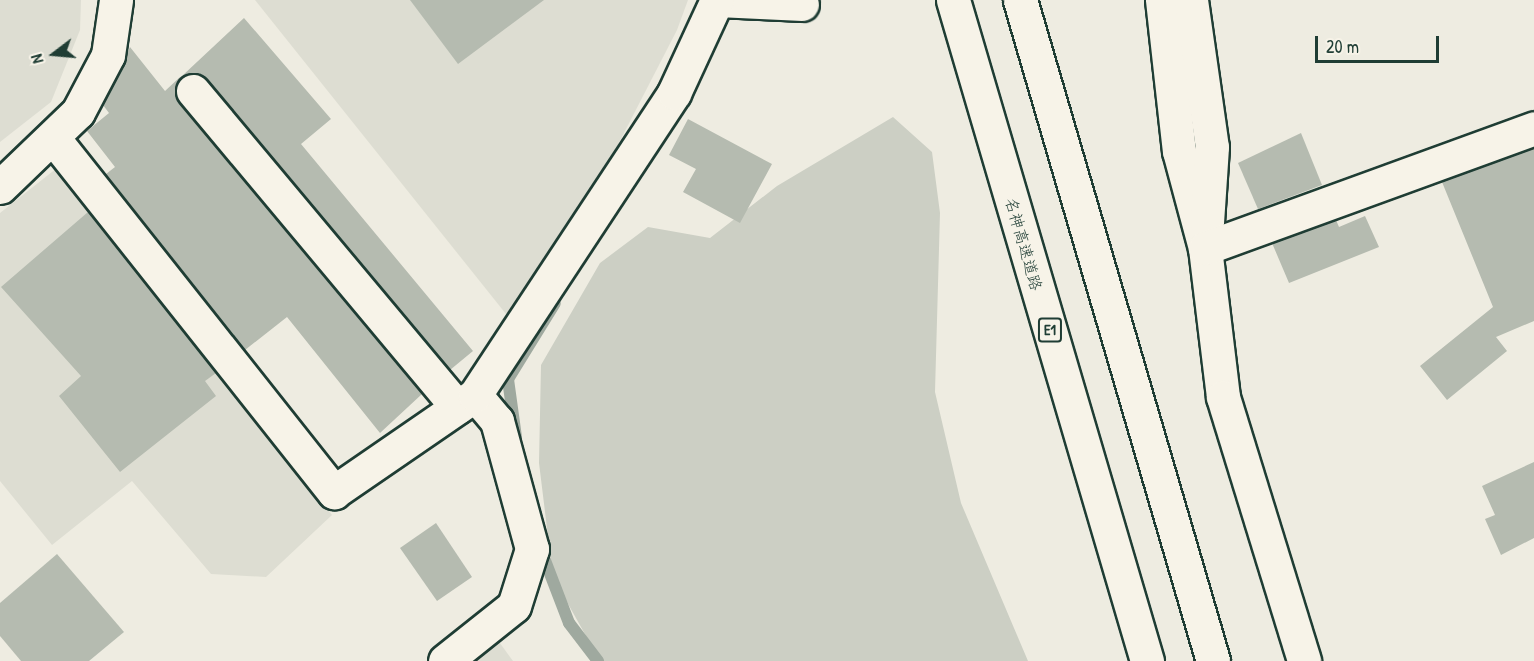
<!DOCTYPE html>
<meta charset="utf-8">
<style>
body{margin:0}
#map{position:relative;width:1534px;height:661px;overflow:hidden;background:#eeece1;font-family:"Patrick Hand","Klee One",sans-serif}
div>[style]{position:absolute}
[style*='--x']{left:calc(var(--x)*1px);top:calc(var(--y)*1px);width:calc(var(--w)*1px);rotate:calc(var(--a)*1deg)}
.built>*{inset:0;background:#ddddd2}
.green>*{inset:0;background:#cccfc4}
.stream>*{height:12px;margin:-6px;padding:0 6px;transform-origin:6px;border-radius:6px;background:#9fa99f}
.building>*{inset:0;background:#b5bbb0}
.roads{filter:drop-shadow(2px 0 #1f3d34) drop-shadow(-2px 0 #1f3d34) drop-shadow(0 2px #1f3d34) drop-shadow(0 -2px #1f3d34)}
.minor>*{height:33px;margin:-16.5px;padding:0 16.5px;transform-origin:16.5px;border-radius:16.5px;background:#f7f3e8}
.highway>*{height:33px;margin:-16.5px;padding:0 16.5px;transform-origin:16.5px;border-radius:16.5px;background:#f7f3e8}
span{translate:-50% -50%;white-space:nowrap;text-align:center;line-height:1.15;-webkit-text-stroke:4.5px #f7f3e8;paint-order:stroke}
.shield-label span{padding:2px 4px;background:#f7f3e8;border:2px solid;border-radius:4px;-webkit-text-stroke-width:0}
.shield-label{font-size:15px;color:#1f3d34;font-weight:700}
.street-label{font-size:16px;color:#1f3d34}
.north{position:absolute;left:24px;top:24px;width:60px;height:60px;-webkit-text-stroke:4px #f7f3e8;paint-order:stroke;rotate:254deg;font-size:16px;font-weight:700;line-height:24px;text-align:center;color:#1f3d34}
.north::after{content:'';display:block;margin:auto;width:21px;height:27px;background:#1f3d34;clip-path:polygon(50% 0,100% 100%,50% 72%,0 100%)}
.scale{position:absolute;left:1315px;top:36px;width:124px;height:27px;box-sizing:border-box;border:3px solid #1f3d34;border-top:0;padding-left:8px;font-size:18px;line-height:21px;white-space:nowrap;color:#1f3d34;-webkit-text-stroke:4px #f7f3e8;paint-order:stroke}
</style>
<div id="map">
<div class="built">
<i style="clip-path:polygon(0 0,81px 0,80px 30px,51px 102px,0 142px)"></i>
<i style="clip-path:polygon(255px 0,688px 0,677px 30px,572px 234px,506px 314px)"></i>
<i style="clip-path:polygon(57px 168px,205px 342px,332px 515px,266px 577px,211px 574px,132px 481px,52px 545px,0 481px,0 213px)"></i>
<i style="clip-path:polygon(497px 639px,513px 661px,469px 661px)"></i>
</div>
<div class="green">
<i style="clip-path:polygon(893px 117px,932px 152px,940px 213px,935px 392px,961px 503px,1028px 661px,600px 661px,553px 577px,539px 463px,541px 365px,600px 263px,648px 227px,710px 238px,777px 186px)"></i>
</div>
<div class="stream">
<i style="--x:516;--y:437;--w:59;--a:-97.9"></i>
<i style="--x:508;--y:379;--w:89;--a:-58.3"></i>
<i style="--x:541;--y:550;--w:78;--a:69"></i>
<i style="--x:569;--y:623;--w:48;--a:52.7"></i>
</div>
<div class="building">
<i style="clip-path:polygon(410px 0,544px 0,458px 64px)"></i>
<i style="clip-path:polygon(244px 18px,331px 119px,301px 144px,473px 351px,450px 370px,207px 79px,199px 73px,182px 76px)"></i>
<i style="clip-path:polygon(130px 47px,165px 91px,180px 77px,175px 94px,179px 103px,422px 394px,380px 433px,287px 317px,245px 350px,106px 174px,115px 167px,87px 131px,109px 113px,103px 105px)"></i>
<i style="clip-path:polygon(688px 119px,772px 164px,740px 223px,683px 192px,696px 169px,669px 155px)"></i>
<i style="clip-path:polygon(1301px 133px,1322px 185px,1258px 209px,1238px 163px)"></i>
<i style="clip-path:polygon(1534px 148px,1534px 321px,1496px 337px,1507px 351px,1447px 400px,1420px 366px,1493px 307px,1442px 182px)"></i>
<i style="clip-path:polygon(88px 212px,216px 373px,205px 381px,216px 396px,120px 472px,59px 396px,81px 376px,1px 287px)"></i>
<i style="clip-path:polygon(1365px 216px,1379px 247px,1289px 283px,1272px 243px,1336px 220px,1339px 227px)"></i>
<i style="clip-path:polygon(1534px 462px,1534px 538px,1501px 555px,1485px 519px,1495px 515px,1482px 486px)"></i>
<i style="clip-path:polygon(436px 523px,472px 577px,437px 601px,400px 548px)"></i>
<i style="clip-path:polygon(57px 554px,124px 632px,89px 661px,21px 661px,0 636px,0 603px)"></i>
</div>
<div class="roads">
<div class="minor">
<i style="--x:718;--y:0;--w:84;--a:2.7"></i>
<i style="--x:1162;--y:0;--w:152;--a:83.6"></i>
<i style="--x:1179;--y:151;--w:100;--a:75"></i>
<i style="--x:1205;--y:248;--w:150;--a:83.1"></i>
<i style="--x:1223;--y:397;--w:276;--a:72.9"></i>
<i style="--x:1191;--y:0;--w:148;--a:81.9"></i>
<i style="--x:1212;--y:147;--w:75;--a:93.8"></i>
<i style="--x:193;--y:91;--w:412;--a:50.1"></i>
<i style="--x:54;--y:139;--w:451;--a:51.6"></i>
<i style="--x:334;--y:492;--w:171;--a:-34.5"></i>
<i style="--x:0;--y:187;--w:108;--a:-43.9"></i>
<i style="--x:78;--y:112;--w:64;--a:-62.2"></i>
<i style="--x:108;--y:55;--w:56;--a:-81.7"></i>
<i style="--x:1205;--y:248;--w:350;--a:-20"></i>
<i style="--x:445;--y:661;--w:88;--a:-38.6"></i>
<i style="--x:514;--y:606;--w:60;--a:-72.5"></i>
<i style="--x:532;--y:549;--w:133;--a:-105.3"></i>
<i style="--x:497;--y:421;--w:34;--a:-130"></i>
<i style="--x:475;--y:395;--w:362;--a:-56.6"></i>
<i style="--x:674;--y:93;--w:102;--a:-65.2"></i>
</div>
<div class="highway">
<i style="--x:953;--y:0;--w:689;--a:73.64"></i>
<i style="--x:1020;--y:0;--w:689;--a:73.72"></i>
</div>
</div>
<div class="shield-label">
<span style="left:1050px;top:330px">E1</span>
</div>
<div class="street-label">
<span style="left:1024px;top:244px;rotate:74deg">名神高速道路</span>
</div>
<div class="north">N</div>
<div class="scale">20 m</div>
</div>
